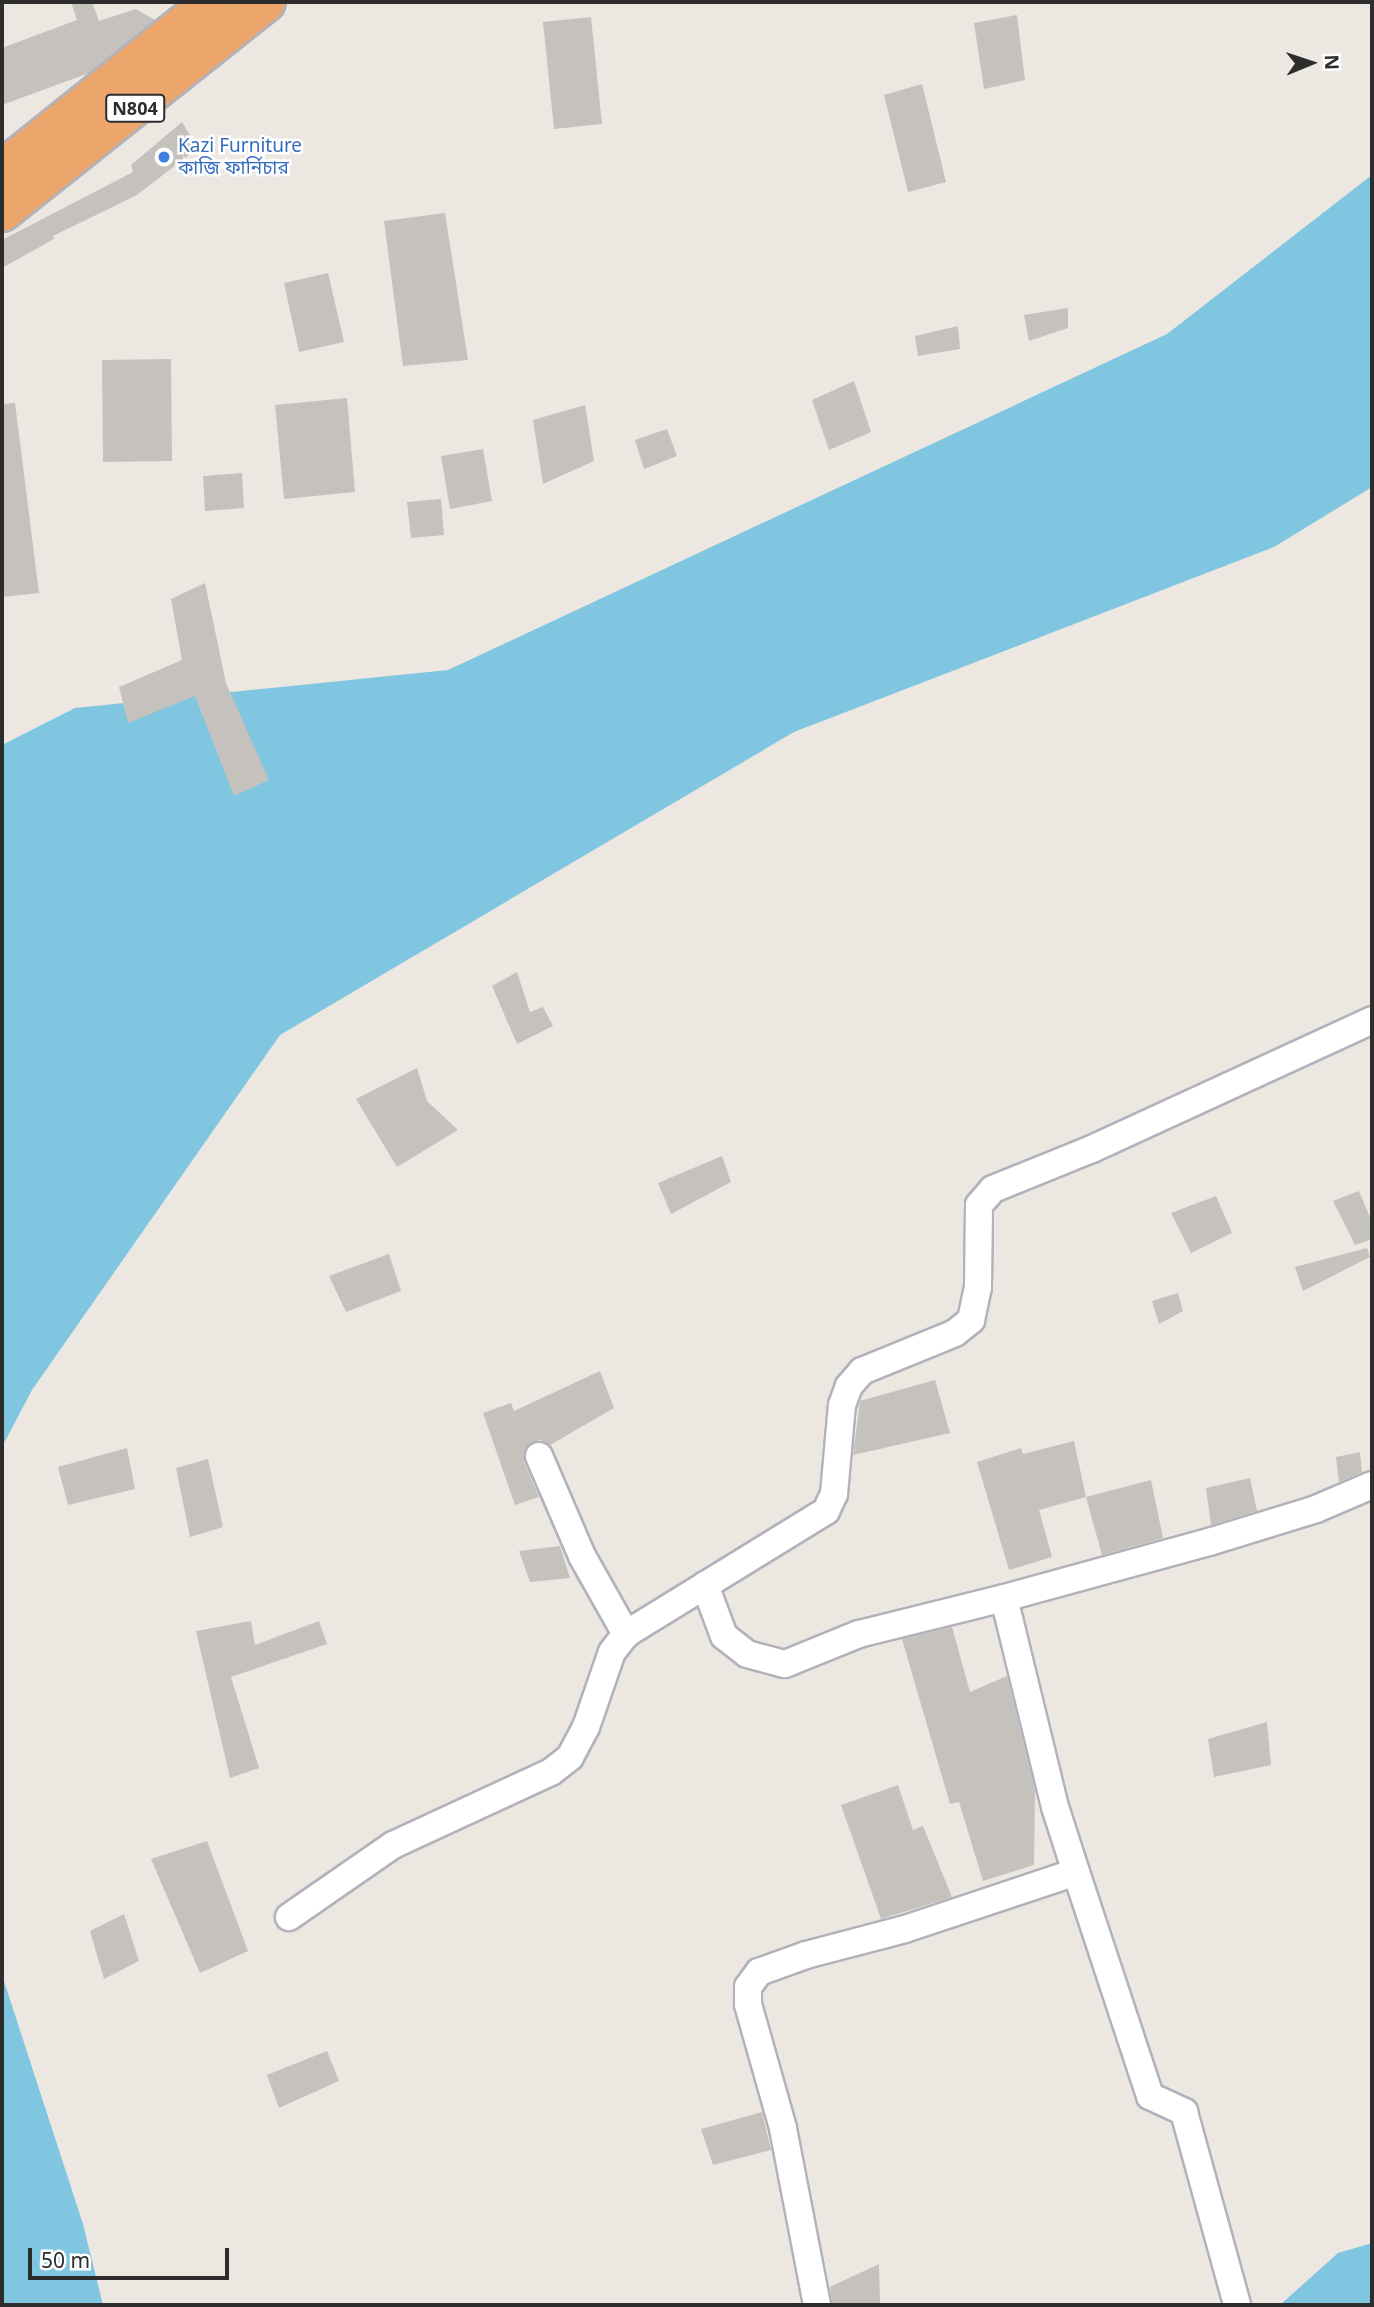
<!DOCTYPE html>
<meta charset="utf-8">
<style>
body{margin:0}
#map{position:relative;width:1374px;height:2307px;overflow:hidden;background:#ece8e1;font-family:"Noto Sans","Noto Sans Bengali",sans-serif}
div>[style]{position:absolute}
[style*='--x']{left:calc(var(--x)*1px);top:calc(var(--y)*1px);width:calc(var(--w)*1px);rotate:calc(var(--a)*1deg)}
.water>*{inset:0;background:#81c6e1}
.building>*{inset:0;background:#c5c1bd}
.roads{filter:drop-shadow(2px 0 #b1b2bb) drop-shadow(-2px 0 #b1b2bb) drop-shadow(0 2px #b1b2bb) drop-shadow(0 -2px #b1b2bb)}
.street>*{height:26px;margin:-13px;padding:0 13px;transform-origin:13px;border-radius:13px;background:#fff}
.highway>*{height:38px;margin:-19px;padding:0 19px;transform-origin:19px;border-radius:19px;background:#eca66c}
.dots>*{width:19px;height:19px;translate:-50% -50%;box-sizing:border-box;border:4px solid #fff;border-radius:50%}
span{translate:-50% -50%;white-space:nowrap;text-align:center;line-height:1.15;-webkit-text-stroke:5px #fff;paint-order:stroke}
.shield-label span{padding:2px 5px;background:#fff;border:2px solid;border-radius:5px;-webkit-text-stroke-width:0}
.shield-label{font-size:18px;color:#2d2d2d;font-weight:700}
.shop-label{font-size:19px;color:#366cbe}
.left{translate:0 -50%;text-align:left}
.frame{position:absolute;inset:0;border:4px solid #2d2d2d;pointer-events:none}
.north{position:absolute;left:1276px;top:28px;width:70px;height:70px;-webkit-text-stroke:5px #fff;paint-order:stroke;rotate:88deg;font-size:19px;font-weight:700;line-height:28px;text-align:center;color:#2d2d2d}
.north::after{content:'';display:block;margin:auto;width:24px;height:32px;background:#2d2d2d;clip-path:polygon(50% 0,100% 100%,50% 72%,0 100%)}
.scale{position:absolute;left:28px;top:2248px;width:201px;height:32px;box-sizing:border-box;border:4px solid #2d2d2d;border-top:0;padding-left:9px;font-size:21px;line-height:24px;white-space:nowrap;color:#2d2d2d;-webkit-text-stroke:5px #fff;paint-order:stroke}
</style>
<div id="map">
<div class="water">
<i style="clip-path:polygon(1372px 175px,1372px 487px,1274px 547px,794px 732px,280px 1035px,32px 1390px,2px 1447px,2px 745px,75px 708px,448px 670px,1167px 334px)"></i>
<i style="clip-path:polygon(2px 1975px,83px 2224px,103px 2305px,2px 2305px)"></i>
<i style="clip-path:polygon(1372px 2243px,1372px 2305px,1280px 2305px,1338px 2253px)"></i>
</div>
<div class="building">
<i style="clip-path:polygon(71px 2px,92px 2px,99px 21px,136px 9px,155px 20px,89px 73px,2px 105px,2px 48px,77px 20px)"></i>
<i style="clip-path:polygon(1017px 15px,1025px 80px,984px 89px,974px 23px)"></i>
<i style="clip-path:polygon(591px 17px,602px 124px,554px 129px,543px 22px)"></i>
<i style="clip-path:polygon(922px 84px,946px 182px,908px 192px,884px 95px)"></i>
<i style="clip-path:polygon(182px 122px,198px 148px,137px 195px,53px 236px,54px 239px,2px 268px,2px 240px,133px 172px,131px 165px)"></i>
<i style="clip-path:polygon(445px 213px,468px 360px,403px 366px,384px 221px)"></i>
<i style="clip-path:polygon(328px 273px,344px 342px,299px 352px,284px 283px)"></i>
<i style="clip-path:polygon(1068px 308px,1068px 328px,1029px 341px,1024px 315px)"></i>
<i style="clip-path:polygon(958px 326px,960px 349px,918px 356px,915px 336px)"></i>
<i style="clip-path:polygon(171px 359px,172px 461px,103px 462px,102px 360px)"></i>
<i style="clip-path:polygon(854px 381px,871px 432px,829px 450px,812px 400px)"></i>
<i style="clip-path:polygon(347px 398px,355px 492px,284px 499px,275px 405px)"></i>
<i style="clip-path:polygon(15px 403px,39px 593px,2px 597px,2px 404px)"></i>
<i style="clip-path:polygon(585px 405px,594px 461px,543px 484px,533px 420px)"></i>
<i style="clip-path:polygon(667px 429px,677px 456px,644px 469px,635px 440px)"></i>
<i style="clip-path:polygon(483px 449px,492px 501px,450px 509px,441px 456px)"></i>
<i style="clip-path:polygon(242px 473px,244px 508px,205px 511px,203px 476px)"></i>
<i style="clip-path:polygon(441px 499px,444px 535px,411px 538px,407px 502px)"></i>
<i style="clip-path:polygon(205px 583px,226px 683px,269px 780px,234px 796px,195px 696px,128px 723px,119px 687px,182px 660px,171px 599px)"></i>
<i style="clip-path:polygon(517px 972px,530px 1012px,543px 1007px,553px 1026px,517px 1044px,492px 986px)"></i>
<i style="clip-path:polygon(417px 1068px,427px 1101px,458px 1130px,397px 1167px,356px 1099px)"></i>
<i style="clip-path:polygon(722px 1156px,731px 1182px,671px 1214px,658px 1183px)"></i>
<i style="clip-path:polygon(1359px 1191px,1372px 1222px,1372px 1239px,1355px 1245px,1333px 1201px)"></i>
<i style="clip-path:polygon(1216px 1196px,1232px 1233px,1191px 1253px,1171px 1213px)"></i>
<i style="clip-path:polygon(1367px 1248px,1370px 1257px,1303px 1291px,1295px 1267px)"></i>
<i style="clip-path:polygon(389px 1254px,401px 1291px,346px 1312px,329px 1276px)"></i>
<i style="clip-path:polygon(1178px 1293px,1183px 1311px,1159px 1324px,1152px 1301px)"></i>
<i style="clip-path:polygon(600px 1371px,614px 1408px,550px 1445px,540px 1440px,527px 1446px,524px 1462px,539px 1497px,515px 1505px,483px 1413px,511px 1403px,514px 1411px)"></i>
<i style="clip-path:polygon(935px 1380px,950px 1433px,853px 1455px,860px 1401px)"></i>
<i style="clip-path:polygon(1074px 1441px,1086px 1497px,1039px 1510px,1052px 1557px,1009px 1570px,977px 1462px,1021px 1448px,1023px 1454px)"></i>
<i style="clip-path:polygon(127px 1448px,135px 1489px,68px 1505px,58px 1467px)"></i>
<i style="clip-path:polygon(1360px 1452px,1362px 1472px,1339px 1482px,1336px 1457px)"></i>
<i style="clip-path:polygon(208px 1459px,223px 1527px,190px 1537px,176px 1468px)"></i>
<i style="clip-path:polygon(1250px 1478px,1257px 1511px,1211px 1525px,1206px 1488px)"></i>
<i style="clip-path:polygon(1151px 1480px,1163px 1538px,1102px 1555px,1086px 1497px)"></i>
<i style="clip-path:polygon(560px 1546px,570px 1578px,530px 1582px,519px 1551px)"></i>
<i style="clip-path:polygon(251px 1621px,255px 1645px,319px 1621px,327px 1644px,231px 1677px,259px 1768px,230px 1778px,196px 1631px)"></i>
<i style="clip-path:polygon(952px 1627px,970px 1692px,1007px 1676px,1035px 1790px,1034px 1865px,983px 1881px,959px 1802px,950px 1804px,902px 1639px)"></i>
<i style="clip-path:polygon(1267px 1722px,1271px 1765px,1214px 1777px,1208px 1739px)"></i>
<i style="clip-path:polygon(898px 1785px,913px 1830px,923px 1826px,952px 1897px,881px 1919px,841px 1805px)"></i>
<i style="clip-path:polygon(207px 1841px,248px 1951px,200px 1973px,151px 1859px)"></i>
<i style="clip-path:polygon(124px 1914px,139px 1961px,104px 1979px,90px 1931px)"></i>
<i style="clip-path:polygon(327px 2051px,339px 2081px,279px 2108px,267px 2075px)"></i>
<i style="clip-path:polygon(762px 2112px,771px 2150px,713px 2165px,701px 2129px)"></i>
<i style="clip-path:polygon(879px 2264px,880px 2305px,832px 2305px,830px 2287px)"></i>
</div>
<div class="roads">
<div class="street">
<i style="--x:539;--y:1456;--w:109;--a:66.7"></i>
<i style="--x:582;--y:1556;--w:90;--a:60.6"></i>
<i style="--x:705;--y:1585;--w:54;--a:69.6"></i>
<i style="--x:724;--y:1636;--w:29;--a:38"></i>
<i style="--x:747;--y:1654;--w:39;--a:15"></i>
<i style="--x:785;--y:1664;--w:80;--a:-22.1"></i>
<i style="--x:859;--y:1634;--w:149;--a:-13.9"></i>
<i style="--x:1076;--y:1872;--w:236;--a:71.7"></i>
<i style="--x:1150;--y:2096;--w:38;--a:25"></i>
<i style="--x:1184;--y:2112;--w:200;--a:74.6"></i>
<i style="--x:289;--y:1917;--w:126;--a:-34.7"></i>
<i style="--x:393;--y:1845;--w:174;--a:-24.8"></i>
<i style="--x:551;--y:1772;--w:24;--a:-38"></i>
<i style="--x:570;--y:1757;--w:34;--a:-62"></i>
<i style="--x:586;--y:1727;--w:79;--a:-70.9"></i>
<i style="--x:612;--y:1652;--w:23;--a:-52"></i>
<i style="--x:626;--y:1634;--w:235;--a:-31.6"></i>
<i style="--x:826;--y:1511;--w:19;--a:-65"></i>
<i style="--x:834;--y:1494;--w:89;--a:-84.9"></i>
<i style="--x:842;--y:1405;--w:20;--a:-70"></i>
<i style="--x:849;--y:1386;--w:20;--a:-49"></i>
<i style="--x:862;--y:1371;--w:100;--a:-22.2"></i>
<i style="--x:955;--y:1333;--w:21;--a:-39"></i>
<i style="--x:971;--y:1320;--w:34;--a:-78"></i>
<i style="--x:978;--y:1287;--w:82;--a:-89.3"></i>
<i style="--x:979;--y:1205;--w:21;--a:-49"></i>
<i style="--x:993;--y:1189;--w:107;--a:-22"></i>
<i style="--x:1092;--y:1149;--w:308;--a:-24.7"></i>
<i style="--x:817;--y:2305;--w:180;--a:-100.9"></i>
<i style="--x:783;--y:2128;--w:129;--a:-105.8"></i>
<i style="--x:748;--y:2004;--w:17;--a:-90"></i>
<i style="--x:748;--y:1987;--w:19;--a:-54"></i>
<i style="--x:759;--y:1972;--w:50;--a:-19.9"></i>
<i style="--x:806;--y:1955;--w:102;--a:-14.7"></i>
<i style="--x:905;--y:1929;--w:180;--a:-18.4"></i>
<i style="--x:1076;--y:1872;--w:68;--a:-107.9"></i>
<i style="--x:1055;--y:1807;--w:215;--a:-103.7"></i>
<i style="--x:1004;--y:1598;--w:213;--a:-15.3"></i>
<i style="--x:1209;--y:1542;--w:112;--a:-17.1"></i>
<i style="--x:1316;--y:1509;--w:61;--a:-23.2"></i>
</div>
<div class="highway">
<i style="--x:2;--y:170;--w:269;--a:-38.7"></i>
<i style="--x:2;--y:212;--w:337;--a:-38.5"></i>
</div>
</div>
<div class="dots">
<i style="left:164px;top:157px;background:#3f7fe0"></i>
</div>
<div class="shield-label">
<span style="left:135px;top:108px">N804</span>
</div>
<div class="shop-label">
<span class="left" style="left:178px;top:157px">Kazi Furniture<br>কাজি ফার্নিচার</span>
</div>
<div class="frame"></div>
<div class="north">N</div>
<div class="scale">50 m</div>
</div>
